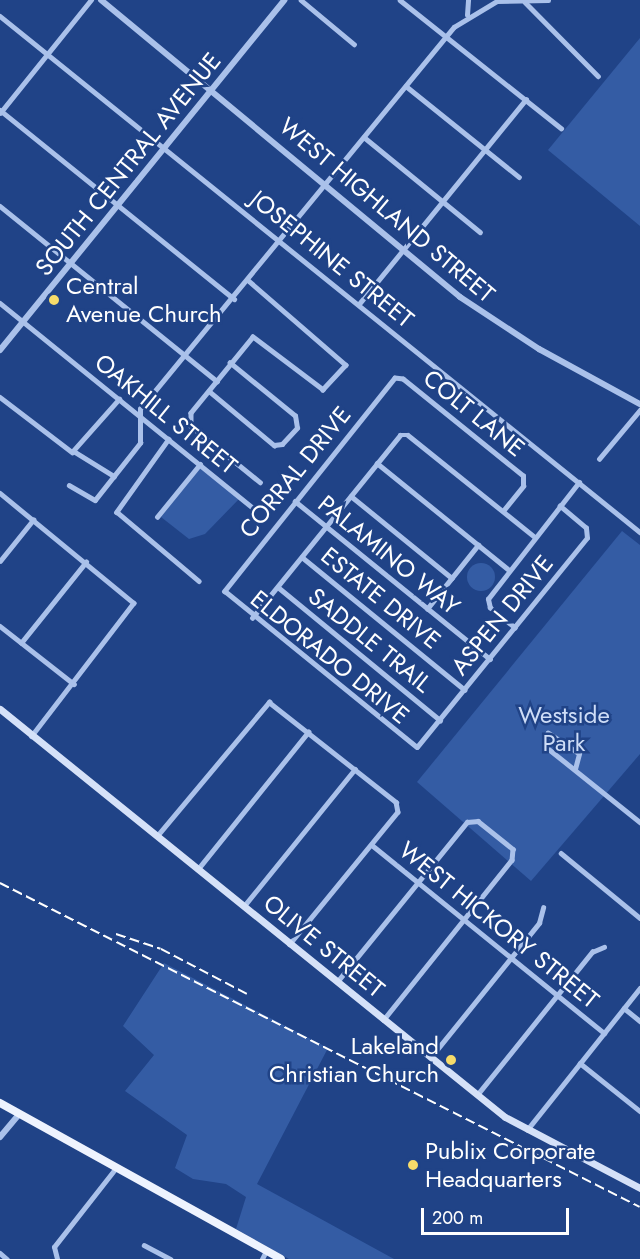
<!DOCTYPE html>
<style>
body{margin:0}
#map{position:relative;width:640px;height:1259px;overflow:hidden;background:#204387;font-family:Jost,sans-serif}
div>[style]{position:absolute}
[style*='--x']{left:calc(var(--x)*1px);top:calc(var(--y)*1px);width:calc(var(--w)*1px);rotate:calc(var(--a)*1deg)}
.green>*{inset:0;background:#345ca4}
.round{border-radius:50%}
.minor>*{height:4.5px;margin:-2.25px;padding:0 2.25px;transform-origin:2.25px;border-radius:2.25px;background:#aac1ea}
.tertiary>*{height:6px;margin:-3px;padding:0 3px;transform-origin:3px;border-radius:3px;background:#aac1ea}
.secondary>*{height:7px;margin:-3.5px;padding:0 3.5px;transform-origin:3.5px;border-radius:3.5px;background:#d5e1f8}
.primary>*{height:8px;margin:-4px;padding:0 4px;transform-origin:4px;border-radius:4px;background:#eef3fe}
.rail>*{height:1.5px;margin-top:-0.75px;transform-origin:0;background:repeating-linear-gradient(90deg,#fff 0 10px,transparent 0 14.5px)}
.dots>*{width:16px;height:16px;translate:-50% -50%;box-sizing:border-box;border:3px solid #204387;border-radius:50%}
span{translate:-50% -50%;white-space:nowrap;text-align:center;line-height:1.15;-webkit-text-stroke:5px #204387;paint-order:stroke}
.street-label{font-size:24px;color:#fff}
.poi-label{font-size:24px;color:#fff}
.left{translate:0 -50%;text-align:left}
.right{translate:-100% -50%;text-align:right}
.park-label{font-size:24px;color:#ceddf7}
.scale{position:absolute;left:421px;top:1208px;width:148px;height:27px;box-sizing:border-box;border:3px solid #fff;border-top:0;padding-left:8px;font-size:18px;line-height:21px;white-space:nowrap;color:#fff;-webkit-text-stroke:4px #204387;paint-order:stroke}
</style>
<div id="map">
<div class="green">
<i style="clip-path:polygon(640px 38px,640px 226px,548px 150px)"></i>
<i style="clip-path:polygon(200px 468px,239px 499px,205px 534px,189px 539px,161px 517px)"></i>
<i style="clip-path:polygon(622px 531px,640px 545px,640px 754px,531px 881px,417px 782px)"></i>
<i class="round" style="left:467px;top:563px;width:28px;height:28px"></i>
<i style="clip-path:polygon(164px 963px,328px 1048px,257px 1184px,394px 1259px,289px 1259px,236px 1229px,246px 1197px,226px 1184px,193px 1179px,175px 1168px,187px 1135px,125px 1091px,154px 1055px,123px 1026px)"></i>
</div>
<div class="minor">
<i style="--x:301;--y:0;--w:69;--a:39.7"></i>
<i style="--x:400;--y:0;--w:206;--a:38.5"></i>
<i style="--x:525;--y:2;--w:104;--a:45.4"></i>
<i style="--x:467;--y:15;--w:15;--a:-86"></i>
<i style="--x:0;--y:16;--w:822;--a:38.88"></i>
<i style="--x:406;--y:86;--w:145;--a:38.8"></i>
<i style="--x:0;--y:110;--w:301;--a:38.9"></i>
<i style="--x:0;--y:113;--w:145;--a:-51.2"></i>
<i style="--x:364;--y:137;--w:150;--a:39.3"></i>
<i style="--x:0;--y:206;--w:279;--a:38.9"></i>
<i style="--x:249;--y:281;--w:128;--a:40.9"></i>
<i style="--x:346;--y:365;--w:34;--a:133"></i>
<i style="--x:323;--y:390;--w:88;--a:-142.9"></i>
<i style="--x:253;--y:337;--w:98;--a:129.2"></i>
<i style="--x:191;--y:413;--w:13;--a:90"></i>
<i style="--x:191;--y:426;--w:89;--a:39.1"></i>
<i style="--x:0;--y:303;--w:326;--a:39"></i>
<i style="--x:359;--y:304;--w:264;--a:-50.8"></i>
<i style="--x:209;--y:391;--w:85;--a:39.7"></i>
<i style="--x:274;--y:445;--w:8;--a:-7"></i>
<i style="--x:282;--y:444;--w:22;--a:-47"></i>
<i style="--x:297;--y:428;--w:12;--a:-99"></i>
<i style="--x:295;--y:416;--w:84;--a:-140.8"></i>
<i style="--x:0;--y:397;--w:91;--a:37.4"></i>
<i style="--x:72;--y:452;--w:71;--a:-48.4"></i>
<i style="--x:169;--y:439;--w:90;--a:125.5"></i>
<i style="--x:117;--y:512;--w:107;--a:40.1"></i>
<i style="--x:75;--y:452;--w:46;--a:31.6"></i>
<i style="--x:599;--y:459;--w:64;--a:-50.1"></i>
<i style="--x:377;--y:463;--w:170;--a:39"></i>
<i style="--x:69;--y:485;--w:30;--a:30"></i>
<i style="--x:95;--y:500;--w:73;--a:-51.7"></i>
<i style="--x:140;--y:443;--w:34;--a:-90"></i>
<i style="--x:140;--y:409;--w:494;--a:-50.6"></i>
<i style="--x:454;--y:27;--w:50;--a:-31.2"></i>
<i style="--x:497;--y:1;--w:51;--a:-1.1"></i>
<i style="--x:0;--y:493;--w:173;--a:39.4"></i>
<i style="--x:134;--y:603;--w:168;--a:127.5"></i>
<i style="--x:351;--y:496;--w:130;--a:39.1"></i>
<i style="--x:295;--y:501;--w:251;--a:39"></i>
<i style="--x:503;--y:511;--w:32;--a:-51"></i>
<i style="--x:523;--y:486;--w:10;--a:-90"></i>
<i style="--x:523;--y:476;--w:154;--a:-141.1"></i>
<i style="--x:403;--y:379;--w:8;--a:-173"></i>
<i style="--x:395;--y:378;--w:273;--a:128.6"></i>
<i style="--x:225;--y:591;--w:247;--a:39.1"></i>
<i style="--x:417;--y:747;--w:269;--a:-50.9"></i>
<i style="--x:587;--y:538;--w:10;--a:-96"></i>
<i style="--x:586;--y:528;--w:34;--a:-140"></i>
<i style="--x:157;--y:517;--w:68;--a:-50.9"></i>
<i style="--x:302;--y:557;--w:210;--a:39.2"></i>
<i style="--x:0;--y:561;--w:53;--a:-51.2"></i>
<i style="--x:278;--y:587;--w:210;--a:39.4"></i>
<i style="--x:427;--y:609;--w:82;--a:-51.4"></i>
<i style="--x:252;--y:618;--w:235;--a:-51"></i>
<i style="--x:400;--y:435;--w:8;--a:0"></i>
<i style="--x:408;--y:435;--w:163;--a:38.8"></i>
<i style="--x:0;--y:626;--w:94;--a:38.1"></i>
<i style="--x:515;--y:628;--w:32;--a:-141"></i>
<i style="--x:490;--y:608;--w:9;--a:-103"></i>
<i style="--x:488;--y:599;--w:148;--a:-52.1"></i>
<i style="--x:21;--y:643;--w:104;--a:-51.3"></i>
<i style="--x:575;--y:769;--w:16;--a:-75"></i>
<i style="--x:579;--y:754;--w:37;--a:-146"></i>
<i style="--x:548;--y:733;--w:13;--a:103"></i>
<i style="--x:545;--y:746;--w:122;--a:38.7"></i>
<i style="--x:157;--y:836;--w:175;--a:-50.1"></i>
<i style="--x:269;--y:702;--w:162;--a:38.2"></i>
<i style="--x:396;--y:802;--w:10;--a:79"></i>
<i style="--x:398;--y:812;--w:171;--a:129.3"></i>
<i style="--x:372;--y:845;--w:299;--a:39"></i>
<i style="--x:561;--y:853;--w:102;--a:39.4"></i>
<i style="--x:198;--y:869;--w:176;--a:-51.2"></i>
<i style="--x:244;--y:906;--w:176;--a:-51"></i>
<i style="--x:337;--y:982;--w:206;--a:-50.9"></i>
<i style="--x:467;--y:822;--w:11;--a:-5"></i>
<i style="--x:478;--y:821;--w:45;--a:38.7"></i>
<i style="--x:513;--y:849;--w:11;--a:95"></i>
<i style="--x:512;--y:860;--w:205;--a:128.7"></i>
<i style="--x:624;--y:1008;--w:21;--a:39"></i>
<i style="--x:431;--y:1057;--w:172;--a:-51.1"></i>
<i style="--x:539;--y:923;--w:16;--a:-75"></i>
<i style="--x:580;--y:1063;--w:77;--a:38.7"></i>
<i style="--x:477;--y:1095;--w:184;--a:-51.2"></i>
<i style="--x:592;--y:952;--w:13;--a:-23"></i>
<i style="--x:527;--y:1130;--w:181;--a:-51.5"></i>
<i style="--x:144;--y:1245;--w:30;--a:28"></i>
<i style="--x:0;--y:1253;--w:9;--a:41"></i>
<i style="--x:57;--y:1259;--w:12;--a:-104"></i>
<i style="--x:54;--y:1247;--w:100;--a:-51.9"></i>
<i style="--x:262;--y:1259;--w:9;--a:-63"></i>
</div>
<div class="tertiary">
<i style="--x:101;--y:0;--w:466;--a:39.6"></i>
<i style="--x:460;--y:297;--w:95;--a:33.4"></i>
<i style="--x:539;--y:349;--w:115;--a:28.6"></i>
<i style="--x:0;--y:350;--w:451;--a:-50.9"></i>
<i style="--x:0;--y:1137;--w:30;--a:-50"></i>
</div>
<div class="secondary">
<i style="--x:0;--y:709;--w:649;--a:38.94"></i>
<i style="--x:505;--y:1117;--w:153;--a:27.7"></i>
</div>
<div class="primary">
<i style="--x:0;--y:1103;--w:321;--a:29"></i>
</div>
<div class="rail">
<i style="--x:0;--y:883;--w:717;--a:26.85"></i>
<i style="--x:116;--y:934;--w:47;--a:18.4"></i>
<i style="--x:161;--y:949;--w:97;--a:27.6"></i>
</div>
<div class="dots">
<i style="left:54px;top:300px;background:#f7dc6a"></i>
<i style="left:451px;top:1060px;background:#f7dc6a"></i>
<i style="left:413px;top:1165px;background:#f7dc6a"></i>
</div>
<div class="street-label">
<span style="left:128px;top:164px;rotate:-51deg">SOUTH CENTRAL AVENUE</span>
<span style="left:387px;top:210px;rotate:40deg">WEST HIGHLAND STREET</span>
<span style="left:332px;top:259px;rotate:39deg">JOSEPHINE STREET</span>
<span style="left:474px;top:413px;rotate:39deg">COLT LANE</span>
<span style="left:166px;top:414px;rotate:39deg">OAKHILL STREET</span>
<span style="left:295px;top:472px;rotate:-51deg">CORRAL DRIVE</span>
<span style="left:389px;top:555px;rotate:39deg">PALAMINO WAY</span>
<span style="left:381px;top:598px;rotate:39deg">ESTATE DRIVE</span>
<span style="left:502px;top:615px;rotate:-51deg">ASPEN DRIVE</span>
<span style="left:370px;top:640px;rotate:39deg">SADDLE TRAIL</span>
<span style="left:330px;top:657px;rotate:39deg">ELDORADO DRIVE</span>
<span style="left:499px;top:925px;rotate:39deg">WEST HICKORY STREET</span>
<span style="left:324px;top:946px;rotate:39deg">OLIVE STREET</span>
</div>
<div class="poi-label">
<span class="left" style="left:66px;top:300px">Central<br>Avenue Church</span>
<span class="right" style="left:439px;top:1060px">Lakeland<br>Christian Church</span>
<span class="left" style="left:425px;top:1165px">Publix Corporate<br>Headquarters</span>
</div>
<div class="park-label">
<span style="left:564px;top:729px">Westside<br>Park</span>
</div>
<div class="scale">200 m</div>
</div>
